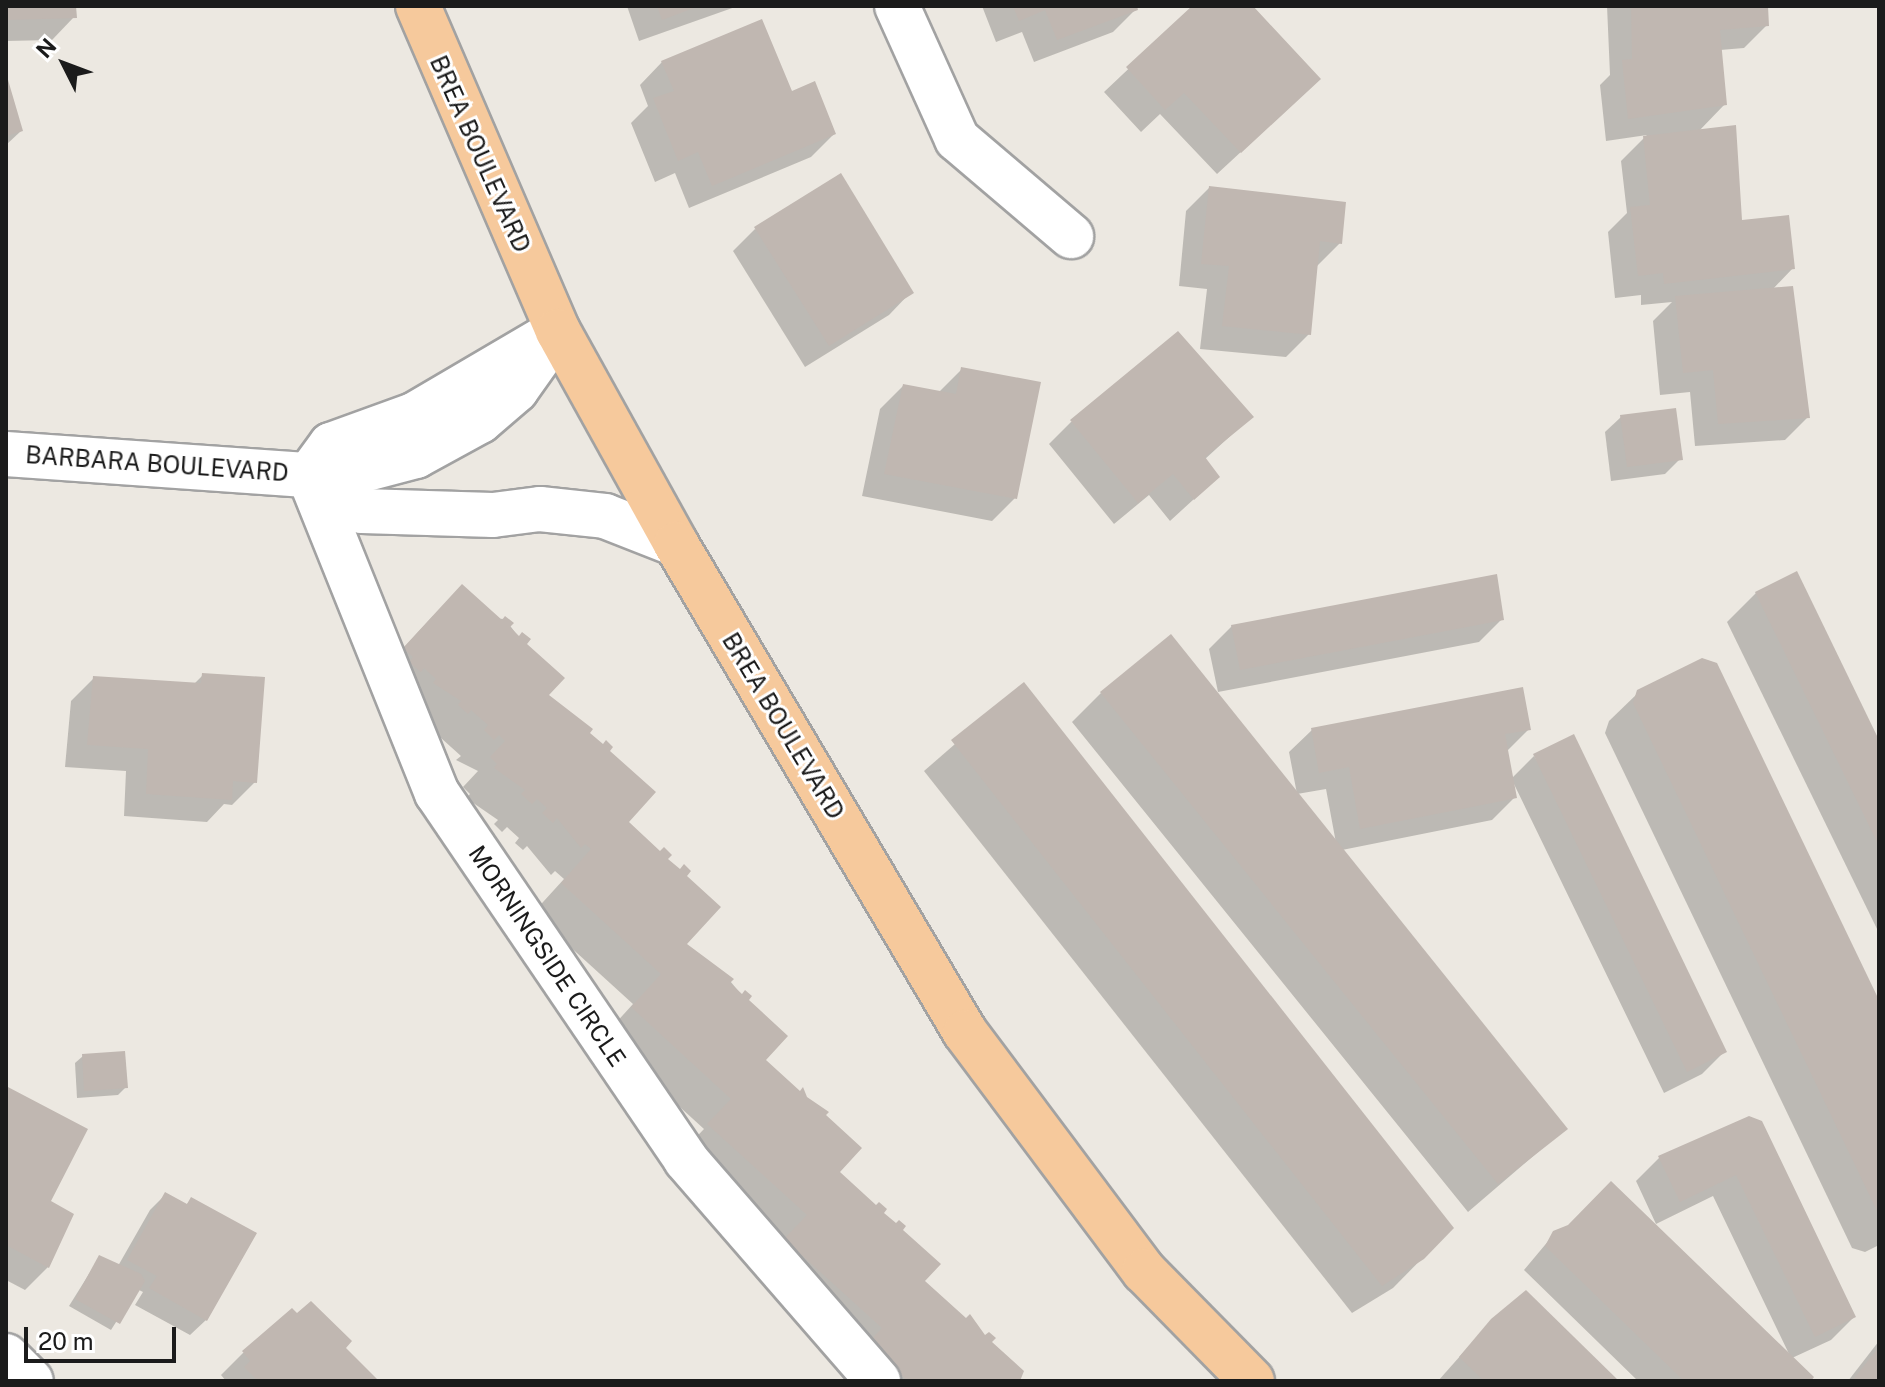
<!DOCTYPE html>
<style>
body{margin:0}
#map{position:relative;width:1885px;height:1387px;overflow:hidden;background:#ece8e1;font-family:"Public Sans",sans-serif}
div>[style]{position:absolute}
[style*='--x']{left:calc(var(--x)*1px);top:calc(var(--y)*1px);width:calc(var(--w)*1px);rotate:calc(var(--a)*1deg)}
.shadow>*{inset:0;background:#0003}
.building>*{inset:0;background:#c0b7b1}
.roads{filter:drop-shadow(2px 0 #a2a2a2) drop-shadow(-2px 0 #a2a2a2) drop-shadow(0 2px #a2a2a2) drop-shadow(0 -2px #a2a2a2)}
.minor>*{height:44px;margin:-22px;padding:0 22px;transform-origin:22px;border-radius:22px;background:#fff}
.major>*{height:44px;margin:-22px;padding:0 22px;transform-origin:22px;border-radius:22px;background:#f6c99c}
span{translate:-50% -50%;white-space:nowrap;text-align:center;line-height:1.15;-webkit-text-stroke:6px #fff;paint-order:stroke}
.street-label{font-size:24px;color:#1b1b1b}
.frame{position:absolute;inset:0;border:8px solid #1b1b1b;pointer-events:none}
.north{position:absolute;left:24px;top:24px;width:80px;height:80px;-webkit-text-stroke:6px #fff;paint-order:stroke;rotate:312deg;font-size:22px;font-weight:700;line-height:32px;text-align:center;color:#1b1b1b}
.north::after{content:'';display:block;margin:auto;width:28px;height:36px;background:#1b1b1b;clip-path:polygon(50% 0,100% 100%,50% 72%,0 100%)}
.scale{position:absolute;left:24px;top:1327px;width:152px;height:36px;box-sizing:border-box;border:4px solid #1b1b1b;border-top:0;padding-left:10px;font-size:24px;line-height:28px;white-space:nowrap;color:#1b1b1b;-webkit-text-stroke:6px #fff;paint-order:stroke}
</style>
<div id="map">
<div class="shadow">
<i style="clip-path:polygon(6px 6px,75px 6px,74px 17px,52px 40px,6px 41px)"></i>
<i style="clip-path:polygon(627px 6px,738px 6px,639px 41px)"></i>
<i style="clip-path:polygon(982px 6px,1135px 6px,1136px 9px,1113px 32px,1034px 62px,1022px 32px,996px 42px)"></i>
<i style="clip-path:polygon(1195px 6px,1250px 6px,1295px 102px,1217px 174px,1160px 114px,1141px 132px,1104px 92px)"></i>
<i style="clip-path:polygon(1607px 6px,1766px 6px,1767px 25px,1744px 48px,1720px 50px,1725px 104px,1698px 132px,1740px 223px,1793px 268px,1772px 290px,1808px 417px,1785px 440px,1695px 446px,1690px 392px,1660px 395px,1653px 321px,1672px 302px,1641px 305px,1641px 295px,1615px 298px,1608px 232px,1627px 213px,1621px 161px,1647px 135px,1606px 141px,1600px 85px,1610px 75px)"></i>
<i style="clip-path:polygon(662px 62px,790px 94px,834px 134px,811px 157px,689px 208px,675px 173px,655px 182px,631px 123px,648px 106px,640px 85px)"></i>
<i style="clip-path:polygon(6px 77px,21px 131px,6px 145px)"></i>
<i style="clip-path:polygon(1209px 188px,1340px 243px,1316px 267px,1309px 334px,1286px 357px,1200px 349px,1207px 289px,1179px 286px,1186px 211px)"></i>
<i style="clip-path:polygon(755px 229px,911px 292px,889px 315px,805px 367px,733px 251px)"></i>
<i style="clip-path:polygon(962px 369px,1015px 498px,992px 521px,862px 496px,880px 409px,903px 386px,939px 392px)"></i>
<i style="clip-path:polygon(1251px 417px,1204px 460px,1218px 477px,1170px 521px,1149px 495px,1114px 524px,1049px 444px,1071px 422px)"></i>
<i style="clip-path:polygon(1621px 417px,1680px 459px,1665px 474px,1611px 481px,1605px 432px)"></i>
<i style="clip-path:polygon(1756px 593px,1879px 744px,1879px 933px,1727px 622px)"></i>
<i style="clip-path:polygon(433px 616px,505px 619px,524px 644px,546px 695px,607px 751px,626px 822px,684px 876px,684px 944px,725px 975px,746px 1000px,763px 1060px,823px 1115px,837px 1172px,900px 1230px,922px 1281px,990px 1343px,1017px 1381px,848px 1381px,840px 1374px,854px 1358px,680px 1154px,704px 1129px,603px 1037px,633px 1004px,533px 913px,564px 879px,555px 871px,551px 875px,527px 846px,523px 850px,515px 843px,519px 838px,507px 827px,502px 832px,494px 824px,498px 820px,466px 798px,470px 794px,463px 787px,478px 771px,456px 760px,461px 756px,441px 738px,437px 742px,376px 678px)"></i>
<i style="clip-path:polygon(1502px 619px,1479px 642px,1218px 692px,1209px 649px,1232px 626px)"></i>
<i style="clip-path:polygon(203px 675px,255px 782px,232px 805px,224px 804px,207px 822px,124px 816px,126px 771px,65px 767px,71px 701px,94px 678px,194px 684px)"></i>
<i style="clip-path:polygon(1023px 685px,1452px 1228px,1393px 1288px,1352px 1313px,924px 771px)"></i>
<i style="clip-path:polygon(1639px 692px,1879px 1005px,1879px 1245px,1865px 1252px,1852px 1248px,1605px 733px,1609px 721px)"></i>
<i style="clip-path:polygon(evenodd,1101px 693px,1297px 794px,1289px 752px,1312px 730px,1529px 729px,1506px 752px,1511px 779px,1534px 756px,1725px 1051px,1702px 1074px,1664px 1093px,1513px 782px,1515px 797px,1492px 820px,1342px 850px,1565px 1129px,1468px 1212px,1072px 722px,1101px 693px,1326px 789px,1336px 843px,1297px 794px,1326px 789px)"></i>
<i style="clip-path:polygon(83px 1056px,126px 1087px,118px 1095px,77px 1098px,75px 1063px)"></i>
<i style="clip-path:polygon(6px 1088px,48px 1202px,48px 1267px,25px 1290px,6px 1280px)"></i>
<i style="clip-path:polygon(1749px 1119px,1854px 1317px,1831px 1340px,1792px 1358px,1808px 1381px,1638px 1381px,1524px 1270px,1555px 1233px,1790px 1356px,1713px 1196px,1656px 1224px,1636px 1181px,1659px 1158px)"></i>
<i style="clip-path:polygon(166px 1194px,186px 1205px,191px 1200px,206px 1320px,190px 1335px,135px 1305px,143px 1292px,137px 1289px,111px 1330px,69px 1306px,99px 1258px,118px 1266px,150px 1210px)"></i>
<i style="clip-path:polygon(1492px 1320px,1616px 1381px,1438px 1381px)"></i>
<i style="clip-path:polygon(1879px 1341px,1879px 1381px,1848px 1381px)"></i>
<i style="clip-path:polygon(343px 1348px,374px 1381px,226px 1381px,221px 1375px,243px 1353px)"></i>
</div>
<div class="building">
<i style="clip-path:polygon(6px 6px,76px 6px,77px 18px,6px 20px)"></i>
<i style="clip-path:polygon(657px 6px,699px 6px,662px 20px)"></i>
<i style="clip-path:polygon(1013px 6px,1137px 6px,1138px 10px,1057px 40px,1045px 10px,1019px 21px)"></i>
<i style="clip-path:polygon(1192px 6px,1253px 6px,1321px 79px,1241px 153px,1184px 93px,1165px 110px,1126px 67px)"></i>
<i style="clip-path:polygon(1631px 6px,1768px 6px,1769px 26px,1720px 30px,1727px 105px,1628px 119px,1622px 60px,1632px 59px)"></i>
<i style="clip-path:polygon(762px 19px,792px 91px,815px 81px,836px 134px,712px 186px,698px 152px,678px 161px,653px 98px,674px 91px,661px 61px)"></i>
<i style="clip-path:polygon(6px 73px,23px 131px,6px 136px)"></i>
<i style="clip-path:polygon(1736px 125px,1742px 220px,1789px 215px,1795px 269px,1664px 284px,1663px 273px,1638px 276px,1630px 207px,1650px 205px,1643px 136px)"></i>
<i style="clip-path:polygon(841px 173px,914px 293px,829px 346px,754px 227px)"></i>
<i style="clip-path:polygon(1209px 186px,1346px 202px,1342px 244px,1320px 241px,1311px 335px,1222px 326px,1229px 266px,1201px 264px)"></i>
<i style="clip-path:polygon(1793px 286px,1810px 418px,1718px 424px,1713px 370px,1683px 373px,1675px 296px)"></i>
<i style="clip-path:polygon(1178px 331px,1254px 417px,1205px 457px,1220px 477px,1194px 500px,1173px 474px,1138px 503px,1070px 420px)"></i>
<i style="clip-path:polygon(961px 367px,1041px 382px,1017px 499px,884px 474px,903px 384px,956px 394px)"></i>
<i style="clip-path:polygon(1676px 408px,1683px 460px,1627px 467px,1620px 415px)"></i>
<i style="clip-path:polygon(1797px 571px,1879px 740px,1879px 846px,1755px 592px)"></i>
<i style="clip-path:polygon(1497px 574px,1504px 620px,1240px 670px,1231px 625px)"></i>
<i style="clip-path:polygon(462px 584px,502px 620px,505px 616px,514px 623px,510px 627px,519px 636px,522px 632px,531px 639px,527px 644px,565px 678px,549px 695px,593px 729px,590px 733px,603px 744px,606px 740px,613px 747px,610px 751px,656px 792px,629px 822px,660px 851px,664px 847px,672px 855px,668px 859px,680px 869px,684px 864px,691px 871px,687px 876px,721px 907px,687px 944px,734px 979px,730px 983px,742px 994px,745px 990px,752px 996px,749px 1000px,788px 1036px,766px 1060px,800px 1091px,803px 1087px,807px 1097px,829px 1112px,826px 1115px,862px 1148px,840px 1172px,876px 1205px,879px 1202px,887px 1209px,884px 1213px,896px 1223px,899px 1220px,906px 1226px,903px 1230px,941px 1264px,925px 1281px,966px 1318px,970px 1314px,985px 1335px,989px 1332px,996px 1338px,992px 1342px,1024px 1371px,1020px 1381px,908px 1381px,867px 1344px,882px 1328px,784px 1239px,807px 1215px,707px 1124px,731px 1099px,631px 1007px,661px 974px,561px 883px,591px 849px,585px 844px,581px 848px,557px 818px,553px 823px,542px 813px,547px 808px,537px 799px,532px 804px,521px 794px,525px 790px,494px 768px,497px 764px,490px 757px,505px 741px,499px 735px,494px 740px,484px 730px,488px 725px,471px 710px,468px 714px,458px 705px,461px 701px,433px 683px,436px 679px,424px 668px,421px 672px,409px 662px,413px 657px,403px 648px)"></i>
<i style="clip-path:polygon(1171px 634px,1568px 1129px,1498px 1184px,1100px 692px)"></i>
<i style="clip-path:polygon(1702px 658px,1717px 663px,1879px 1000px,1879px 1215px,1633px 703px,1637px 690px)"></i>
<i style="clip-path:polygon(202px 673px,265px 677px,257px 783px,233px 781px,232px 800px,146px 794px,148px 749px,87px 745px,93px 676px,201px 683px)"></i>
<i style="clip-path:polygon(1024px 682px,1454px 1228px,1424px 1259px,1382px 1286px,951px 740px)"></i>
<i style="clip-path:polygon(1523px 687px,1531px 730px,1505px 734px,1517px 798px,1360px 829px,1349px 767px,1319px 773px,1311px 728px)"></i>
<i style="clip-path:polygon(1574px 734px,1727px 1052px,1687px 1072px,1533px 754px)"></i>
<i style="clip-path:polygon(125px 1051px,128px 1088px,84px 1091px,82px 1054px)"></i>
<i style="clip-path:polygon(6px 1086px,88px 1129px,51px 1201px,74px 1214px,49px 1268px,6px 1245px)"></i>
<i style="clip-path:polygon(1749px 1116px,1762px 1121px,1856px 1317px,1815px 1337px,1736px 1175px,1680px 1202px,1658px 1156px)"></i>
<i style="clip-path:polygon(1611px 1181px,1814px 1377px,1811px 1381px,1684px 1381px,1545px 1246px,1553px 1231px,1568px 1225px)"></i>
<i style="clip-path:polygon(165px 1192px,187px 1204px,191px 1197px,257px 1233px,207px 1321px,149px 1288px,157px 1276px,127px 1260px)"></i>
<i style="clip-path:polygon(99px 1255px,141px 1274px,145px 1281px,120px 1324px,75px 1299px)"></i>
<i style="clip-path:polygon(1526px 1290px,1619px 1381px,1484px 1381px,1459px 1357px,1491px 1319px)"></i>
<i style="clip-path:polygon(311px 1301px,352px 1341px,346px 1348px,379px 1381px,258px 1381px,244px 1367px,250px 1361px,242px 1351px,292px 1308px,297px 1313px)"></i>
<i style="clip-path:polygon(1879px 1347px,1879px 1381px,1852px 1381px)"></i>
</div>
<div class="roads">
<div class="minor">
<i style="--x:897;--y:6;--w:146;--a:65.7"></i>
<i style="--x:957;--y:139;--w:150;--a:40.4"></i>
<i style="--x:6;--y:454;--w:304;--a:4"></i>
<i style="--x:309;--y:475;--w:50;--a:-4.6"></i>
<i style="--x:359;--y:471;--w:59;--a:-14.7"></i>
<i style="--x:416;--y:456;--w:73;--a:-28.7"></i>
<i style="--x:480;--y:421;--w:48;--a:-40.7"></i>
<i style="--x:516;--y:390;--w:72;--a:-54.6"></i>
<i style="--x:309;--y:475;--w:343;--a:68.1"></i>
<i style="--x:437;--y:793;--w:443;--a:55.8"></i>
<i style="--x:686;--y:1160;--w:293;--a:49"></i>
<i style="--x:309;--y:475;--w:64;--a:34.2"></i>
<i style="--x:362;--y:511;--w:131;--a:1.7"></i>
<i style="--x:493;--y:515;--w:47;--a:-7.3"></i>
<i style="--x:540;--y:509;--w:65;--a:6.1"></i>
<i style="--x:605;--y:516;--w:76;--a:21.5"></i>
<i style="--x:309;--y:475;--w:37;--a:-54"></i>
<i style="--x:331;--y:445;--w:88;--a:-19.9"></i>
<i style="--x:414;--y:415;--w:152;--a:-30.4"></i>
<i style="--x:6;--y:1356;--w:35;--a:45"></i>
</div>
<div class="major">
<i style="--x:418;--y:6;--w:354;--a:66.7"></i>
<i style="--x:558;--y:331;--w:244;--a:61"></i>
<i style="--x:676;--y:544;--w:567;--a:59.37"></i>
<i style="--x:965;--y:1032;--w:299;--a:53.2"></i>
<i style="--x:1144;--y:1271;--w:154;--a:45.5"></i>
</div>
</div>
<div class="street-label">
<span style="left:480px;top:154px;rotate:66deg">BREA BOULEVARD</span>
<span style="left:157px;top:464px;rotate:4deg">BARBARA BOULEVARD</span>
<span style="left:783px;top:726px;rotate:59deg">BREA BOULEVARD</span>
<span style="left:547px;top:956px;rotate:56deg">MORNINGSIDE CIRCLE</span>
</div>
<div class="frame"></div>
<div class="north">N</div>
<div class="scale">20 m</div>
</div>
